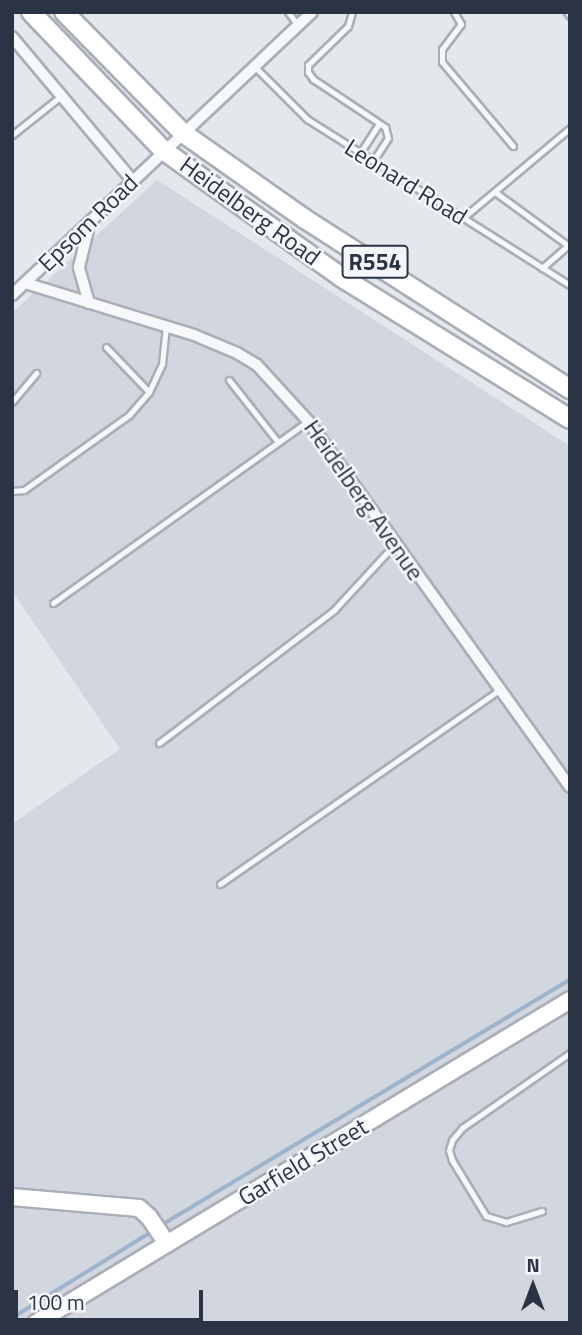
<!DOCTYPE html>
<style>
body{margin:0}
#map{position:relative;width:582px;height:1335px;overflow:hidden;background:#e4e7ec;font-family:"Titillium Web",sans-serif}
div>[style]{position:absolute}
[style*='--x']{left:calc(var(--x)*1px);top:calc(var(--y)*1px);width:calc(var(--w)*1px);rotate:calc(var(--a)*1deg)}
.built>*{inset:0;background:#d2d6de}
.stream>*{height:3.5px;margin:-1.75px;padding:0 1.75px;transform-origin:1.75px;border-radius:1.75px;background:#9fb4cc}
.roads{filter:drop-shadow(2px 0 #a9aeb7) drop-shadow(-2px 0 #a9aeb7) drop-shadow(0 2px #a9aeb7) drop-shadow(0 -2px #a9aeb7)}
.lane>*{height:5px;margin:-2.5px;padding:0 2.5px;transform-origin:2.5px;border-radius:2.5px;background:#f7f8fa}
.street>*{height:10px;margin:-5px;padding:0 5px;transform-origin:5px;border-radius:5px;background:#f7f8fa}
.secondary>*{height:16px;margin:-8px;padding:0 8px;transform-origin:8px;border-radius:8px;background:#fff}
.primary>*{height:18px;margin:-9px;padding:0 9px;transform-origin:9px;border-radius:9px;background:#fff}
span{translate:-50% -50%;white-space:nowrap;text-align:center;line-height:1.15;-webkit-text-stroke:5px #f4f6f9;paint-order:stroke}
.shield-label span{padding:2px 5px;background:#f4f6f9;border:2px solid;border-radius:5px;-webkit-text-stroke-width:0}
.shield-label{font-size:23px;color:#2b3445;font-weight:700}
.street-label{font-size:24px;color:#2b3445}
.frame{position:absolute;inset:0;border:14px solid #2b3445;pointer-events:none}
.north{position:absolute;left:498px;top:1251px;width:70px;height:70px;-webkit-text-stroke:5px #f4f6f9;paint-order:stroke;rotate:0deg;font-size:19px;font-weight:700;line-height:28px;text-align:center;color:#2b3445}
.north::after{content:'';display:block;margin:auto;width:24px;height:32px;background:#2b3445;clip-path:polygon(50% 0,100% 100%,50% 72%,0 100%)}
.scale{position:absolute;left:14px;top:1290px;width:189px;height:32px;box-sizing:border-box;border:4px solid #2b3445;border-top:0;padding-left:9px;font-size:21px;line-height:24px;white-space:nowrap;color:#2b3445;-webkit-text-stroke:5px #f4f6f9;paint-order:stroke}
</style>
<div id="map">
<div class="built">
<i style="clip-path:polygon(157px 180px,570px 446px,570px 1323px,12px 1323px,12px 824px,120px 749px,12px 591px,12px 313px)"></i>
</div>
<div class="stream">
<i style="--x:160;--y:1226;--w:478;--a:-31"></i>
<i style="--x:12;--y:1318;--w:166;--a:-31.7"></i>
</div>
<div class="roads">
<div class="lane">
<i style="--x:288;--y:12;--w:15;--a:53"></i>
<i style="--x:352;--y:12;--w:15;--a:106"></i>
<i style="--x:348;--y:26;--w:56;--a:135.7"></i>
<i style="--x:308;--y:65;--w:7;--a:90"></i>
<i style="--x:308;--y:72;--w:9;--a:54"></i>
<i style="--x:313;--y:79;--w:87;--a:33.7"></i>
<i style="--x:385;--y:127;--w:11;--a:75"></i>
<i style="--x:388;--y:138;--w:27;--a:123"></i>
<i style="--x:454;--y:12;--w:14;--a:60"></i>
<i style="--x:461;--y:24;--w:31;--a:127"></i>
<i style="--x:442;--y:49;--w:13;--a:90"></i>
<i style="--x:442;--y:62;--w:110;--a:49.8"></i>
<i style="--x:567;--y:12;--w:5;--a:53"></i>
<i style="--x:255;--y:67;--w:74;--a:45"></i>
<i style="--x:307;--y:119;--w:311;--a:32.3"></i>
<i style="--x:12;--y:135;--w:63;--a:-38.5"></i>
<i style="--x:360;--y:153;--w:35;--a:-57"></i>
<i style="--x:495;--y:192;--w:93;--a:36.3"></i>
<i style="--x:464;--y:217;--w:138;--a:-40"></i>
<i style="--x:542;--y:268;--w:37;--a:-41"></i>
<i style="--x:106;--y:347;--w:62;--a:46.3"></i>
<i style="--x:229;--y:380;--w:79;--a:51.7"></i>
<i style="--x:12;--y:402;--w:38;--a:-50"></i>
<i style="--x:12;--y:491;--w:12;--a:-5"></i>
<i style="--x:24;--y:490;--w:129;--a:-35.5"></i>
<i style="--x:129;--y:415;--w:30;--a:-49"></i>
<i style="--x:149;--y:392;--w:31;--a:-65"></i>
<i style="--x:162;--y:364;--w:36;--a:-84"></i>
<i style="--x:53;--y:603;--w:313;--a:-35.5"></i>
<i style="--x:159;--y:743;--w:220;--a:-37.2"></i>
<i style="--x:334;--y:610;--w:90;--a:-47.3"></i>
<i style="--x:220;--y:884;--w:340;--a:-34.8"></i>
<i style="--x:542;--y:1211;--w:38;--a:163"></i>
<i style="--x:506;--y:1222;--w:21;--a:-163"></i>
<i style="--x:486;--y:1216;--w:66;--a:-121.3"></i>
<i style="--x:452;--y:1160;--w:10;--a:-107"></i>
<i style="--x:449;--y:1150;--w:10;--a:-73"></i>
<i style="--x:452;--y:1140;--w:16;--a:-50"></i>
<i style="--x:462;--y:1128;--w:131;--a:-34.8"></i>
</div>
<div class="street">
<i style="--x:12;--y:37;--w:187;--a:50"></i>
<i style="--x:25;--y:283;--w:177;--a:17.1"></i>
<i style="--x:194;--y:335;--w:47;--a:22.7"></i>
<i style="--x:237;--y:353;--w:23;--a:31"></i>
<i style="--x:257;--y:365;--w:76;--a:47.7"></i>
<i style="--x:308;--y:421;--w:450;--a:54.4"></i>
<i style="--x:12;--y:295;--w:412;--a:-43.3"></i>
<i style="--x:89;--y:303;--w:37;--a:-106"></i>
<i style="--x:79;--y:267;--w:46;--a:-76.3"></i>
</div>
<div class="secondary">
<i style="--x:12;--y:1197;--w:127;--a:5"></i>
<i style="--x:139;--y:1208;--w:13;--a:42"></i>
<i style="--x:149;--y:1217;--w:32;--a:56"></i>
<i style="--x:36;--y:1323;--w:624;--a:-31.17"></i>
</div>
<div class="primary">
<i style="--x:31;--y:12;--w:191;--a:46.3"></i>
<i style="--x:163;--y:150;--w:219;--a:35.5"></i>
<i style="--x:341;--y:277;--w:269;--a:31.8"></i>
<i style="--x:64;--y:12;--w:170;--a:45.5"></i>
<i style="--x:183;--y:133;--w:149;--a:35.2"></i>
<i style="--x:305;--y:219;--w:315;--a:32.7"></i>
</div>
</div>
<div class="shield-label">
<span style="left:375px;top:262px">R554</span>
</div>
<div class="street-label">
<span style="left:406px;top:182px;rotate:32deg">Leonard Road</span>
<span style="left:250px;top:211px;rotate:36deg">Heidelberg Road</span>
<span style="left:88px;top:223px;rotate:-44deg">Epsom Road</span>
<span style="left:364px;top:500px;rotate:55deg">Heidelberg Avenue</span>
<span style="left:303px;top:1162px;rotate:-31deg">Garfield Street</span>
</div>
<div class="frame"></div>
<div class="north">N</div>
<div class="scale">100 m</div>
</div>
